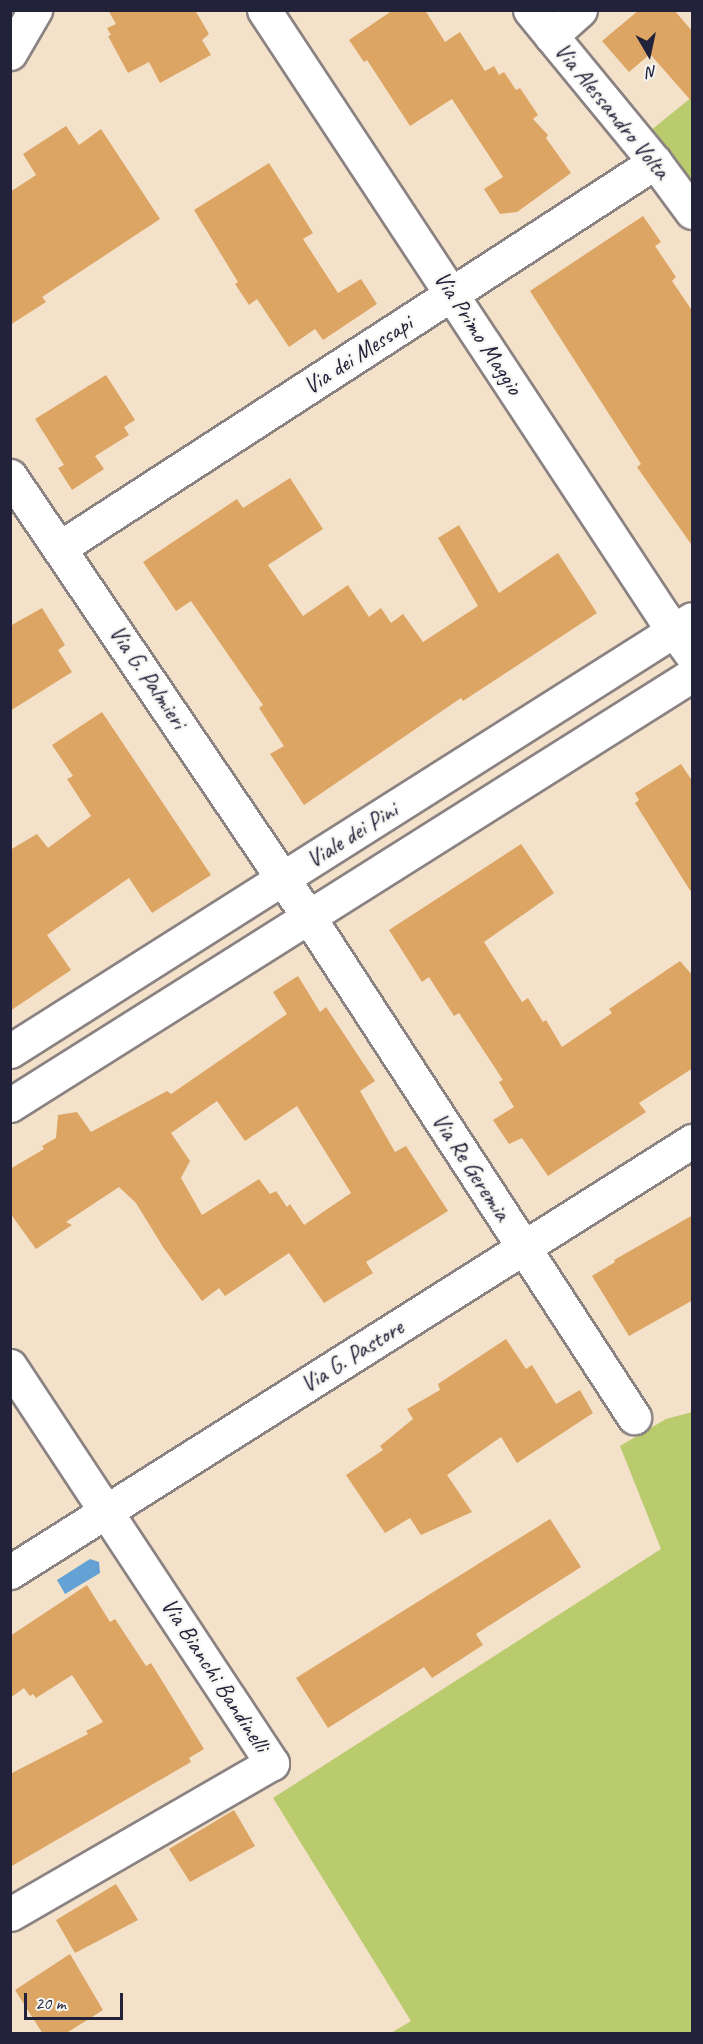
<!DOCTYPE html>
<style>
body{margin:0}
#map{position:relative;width:703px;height:2044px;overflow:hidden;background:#f4e1c9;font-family:Caveat,sans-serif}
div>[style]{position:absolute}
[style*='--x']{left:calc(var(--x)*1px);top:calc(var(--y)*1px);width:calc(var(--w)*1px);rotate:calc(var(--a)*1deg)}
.green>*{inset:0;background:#bacb6e}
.water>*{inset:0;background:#64a1d5}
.building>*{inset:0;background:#dca563}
.roads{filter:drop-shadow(2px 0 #8b8282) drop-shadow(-2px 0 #8b8282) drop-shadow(0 2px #8b8282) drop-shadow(0 -2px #8b8282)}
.minor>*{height:33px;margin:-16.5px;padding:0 16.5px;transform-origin:16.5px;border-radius:16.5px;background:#fff}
span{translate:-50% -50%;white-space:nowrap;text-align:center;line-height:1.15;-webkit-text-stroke:4.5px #f6f6f2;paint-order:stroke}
.street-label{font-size:24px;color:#22223b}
.frame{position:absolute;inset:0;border:12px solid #22223b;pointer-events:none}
.north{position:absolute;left:619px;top:24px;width:60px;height:60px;-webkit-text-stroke:4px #f6f6f2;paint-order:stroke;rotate:171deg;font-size:16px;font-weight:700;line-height:24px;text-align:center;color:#22223b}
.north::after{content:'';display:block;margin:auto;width:21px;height:27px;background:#22223b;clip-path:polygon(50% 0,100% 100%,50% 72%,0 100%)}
.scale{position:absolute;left:24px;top:1993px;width:99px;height:27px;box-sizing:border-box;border:3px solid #22223b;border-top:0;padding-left:8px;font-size:18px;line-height:21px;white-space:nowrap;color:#22223b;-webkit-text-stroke:4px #f6f6f2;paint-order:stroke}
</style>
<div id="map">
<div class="green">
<i style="clip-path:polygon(692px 97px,692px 189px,650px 131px)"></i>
<i style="clip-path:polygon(692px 1412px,692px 2033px,391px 2033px,411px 2021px,273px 1798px,661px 1549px,620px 1446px,666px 1419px)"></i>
</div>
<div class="water">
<i style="clip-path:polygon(90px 1559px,99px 1562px,100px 1573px,65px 1594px,57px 1580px)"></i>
</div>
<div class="building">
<i style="clip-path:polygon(108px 10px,195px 10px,209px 34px,202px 40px,211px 55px,160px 83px,149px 62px,128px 73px,108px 36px,111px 35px,107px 28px,116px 24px)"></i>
<i style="clip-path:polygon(393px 10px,425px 10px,445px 42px,460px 32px,485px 71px,494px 66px,499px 75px,504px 72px,516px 90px,520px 88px,538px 115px,533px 119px,548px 135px,546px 138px,571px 173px,517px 212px,500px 214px,484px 189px,503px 177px,452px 99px,410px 126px,367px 60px,364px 62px,349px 40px)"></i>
<i style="clip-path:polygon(639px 10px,674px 10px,693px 32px,693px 103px,650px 54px,629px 72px,602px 41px)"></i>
<i style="clip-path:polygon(66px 126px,79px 145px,101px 129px,160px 219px,42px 297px,46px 302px,10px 325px,10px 192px,36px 175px,23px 154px)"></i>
<i style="clip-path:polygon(269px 163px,313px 233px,303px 239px,338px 293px,361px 279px,377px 304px,323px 340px,315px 329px,289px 347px,257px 299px,249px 305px,235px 284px,238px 282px,194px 210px)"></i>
<i style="clip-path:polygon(643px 216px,661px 242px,655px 246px,676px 277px,672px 281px,693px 312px,693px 547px,637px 467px,641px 464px,530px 291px)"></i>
<i style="clip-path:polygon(106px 375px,135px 420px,124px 427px,129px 435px,95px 456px,104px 469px,72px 490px,58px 468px,64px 465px,35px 419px)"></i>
<i style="clip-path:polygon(290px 478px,323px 529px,268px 565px,303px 616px,348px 585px,369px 617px,381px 608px,391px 623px,403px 614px,423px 642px,478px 606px,438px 538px,459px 525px,499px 593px,558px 553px,597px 613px,463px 701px,461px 698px,304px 805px,270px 754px,284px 746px,259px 708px,263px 705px,191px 601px,176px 611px,143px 562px,237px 499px,243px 508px)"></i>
<i style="clip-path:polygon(42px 608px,65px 645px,58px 650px,72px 672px,10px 711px,10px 626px)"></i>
<i style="clip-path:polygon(102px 712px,211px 875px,152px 913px,129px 878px,47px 935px,71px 970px,10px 1011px,10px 850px,37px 834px,48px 848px,91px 816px,67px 779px,73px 776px,52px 745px)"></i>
<i style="clip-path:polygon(681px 764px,693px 782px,693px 895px,635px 803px,639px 800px,635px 793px)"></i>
<i style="clip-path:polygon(521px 844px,554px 893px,484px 942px,522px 1002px,528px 998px,543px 1022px,546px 1020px,562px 1047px,612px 1013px,609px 1009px,680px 961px,693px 976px,693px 1068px,639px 1103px,646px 1112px,548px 1176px,522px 1138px,509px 1144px,493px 1120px,514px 1107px,499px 1082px,503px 1080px,459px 1013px,454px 1016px,429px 977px,422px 982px,389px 930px)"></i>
<i style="clip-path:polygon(evenodd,298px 976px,320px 1012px,326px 1007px,375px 1081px,360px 1091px,395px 1152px,406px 1146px,448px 1211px,366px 1262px,373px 1273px,324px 1303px,289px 1253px,225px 1296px,219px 1288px,202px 1301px,163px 1247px,136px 1203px,119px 1187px,66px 1222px,72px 1225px,36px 1249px,10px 1213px,10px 1169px,44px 1149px,42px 1146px,56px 1138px,58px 1115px,77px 1112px,91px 1132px,167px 1091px,171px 1094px,287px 1014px,273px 992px,298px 976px,217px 1101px,245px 1141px,297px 1106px,351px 1193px,304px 1225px,290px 1204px,287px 1207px,276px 1191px,270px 1194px,259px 1179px,202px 1215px,181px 1178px,190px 1161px,171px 1133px,217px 1101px)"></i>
<i style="clip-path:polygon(693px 1215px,693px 1300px,629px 1336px,592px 1276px,615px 1262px,614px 1260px)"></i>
<i style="clip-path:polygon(506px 1339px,526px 1369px,532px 1365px,556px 1404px,580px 1390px,593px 1413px,517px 1463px,501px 1437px,447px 1475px,472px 1512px,421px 1535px,410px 1518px,385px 1533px,346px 1475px,383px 1450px,380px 1446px,413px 1419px,407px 1409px,440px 1390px,438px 1384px)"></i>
<i style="clip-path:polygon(550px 1519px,581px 1567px,476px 1634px,483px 1645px,432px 1678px,424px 1667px,328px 1728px,296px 1678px)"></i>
<i style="clip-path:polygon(87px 1585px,110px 1622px,115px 1619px,146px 1666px,151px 1663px,204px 1749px,189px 1758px,191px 1762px,160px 1780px,10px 1867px,10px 1774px,88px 1734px,86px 1731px,103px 1722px,72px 1675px,36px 1698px,33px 1694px,30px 1696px,24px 1688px,10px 1698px,10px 1636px)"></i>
<i style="clip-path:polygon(234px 1810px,255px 1846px,190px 1882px,169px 1849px)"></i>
<i style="clip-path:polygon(116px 1884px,138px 1920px,75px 1953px,56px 1920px)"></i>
<i style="clip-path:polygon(70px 1954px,103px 2010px,65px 2034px,43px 2034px,15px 1990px)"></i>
</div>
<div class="roads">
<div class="minor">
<i style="--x:264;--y:10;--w:727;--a:56.62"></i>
<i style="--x:664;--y:617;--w:47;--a:53.6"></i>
<i style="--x:530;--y:10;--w:197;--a:50.6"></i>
<i style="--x:655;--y:162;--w:62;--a:53.5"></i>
<i style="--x:551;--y:36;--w:39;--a:-42"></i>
<i style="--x:10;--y:53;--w:50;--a:-59.8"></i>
<i style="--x:10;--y:476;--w:531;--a:55.89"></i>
<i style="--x:308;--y:916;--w:598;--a:56.95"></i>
<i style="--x:61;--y:547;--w:708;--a:-32.95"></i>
<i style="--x:10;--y:1051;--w:807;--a:-32.35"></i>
<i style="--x:10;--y:1105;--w:806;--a:-32.23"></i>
<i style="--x:10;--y:1366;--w:476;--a:56.6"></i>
<i style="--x:272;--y:1763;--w:302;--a:150"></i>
<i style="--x:10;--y:1572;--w:807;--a:-32.29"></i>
</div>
</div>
<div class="street-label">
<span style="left:612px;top:111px;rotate:51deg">Via Alessandro Volta</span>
<span style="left:478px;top:333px;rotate:57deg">Via Primo Maggio</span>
<span style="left:358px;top:355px;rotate:-33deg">Via dei Messapi</span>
<span style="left:148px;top:677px;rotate:56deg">Via G. Palmieri</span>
<span style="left:352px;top:835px;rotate:-32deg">Viale dei Pini</span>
<span style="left:471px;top:1167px;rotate:57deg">Via Re Geremia</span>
<span style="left:352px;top:1356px;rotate:-32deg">Via G. Pastore</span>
<span style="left:215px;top:1675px;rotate:57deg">Via Bianchi Bandinelli</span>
</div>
<div class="frame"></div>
<div class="north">N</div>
<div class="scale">20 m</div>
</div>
